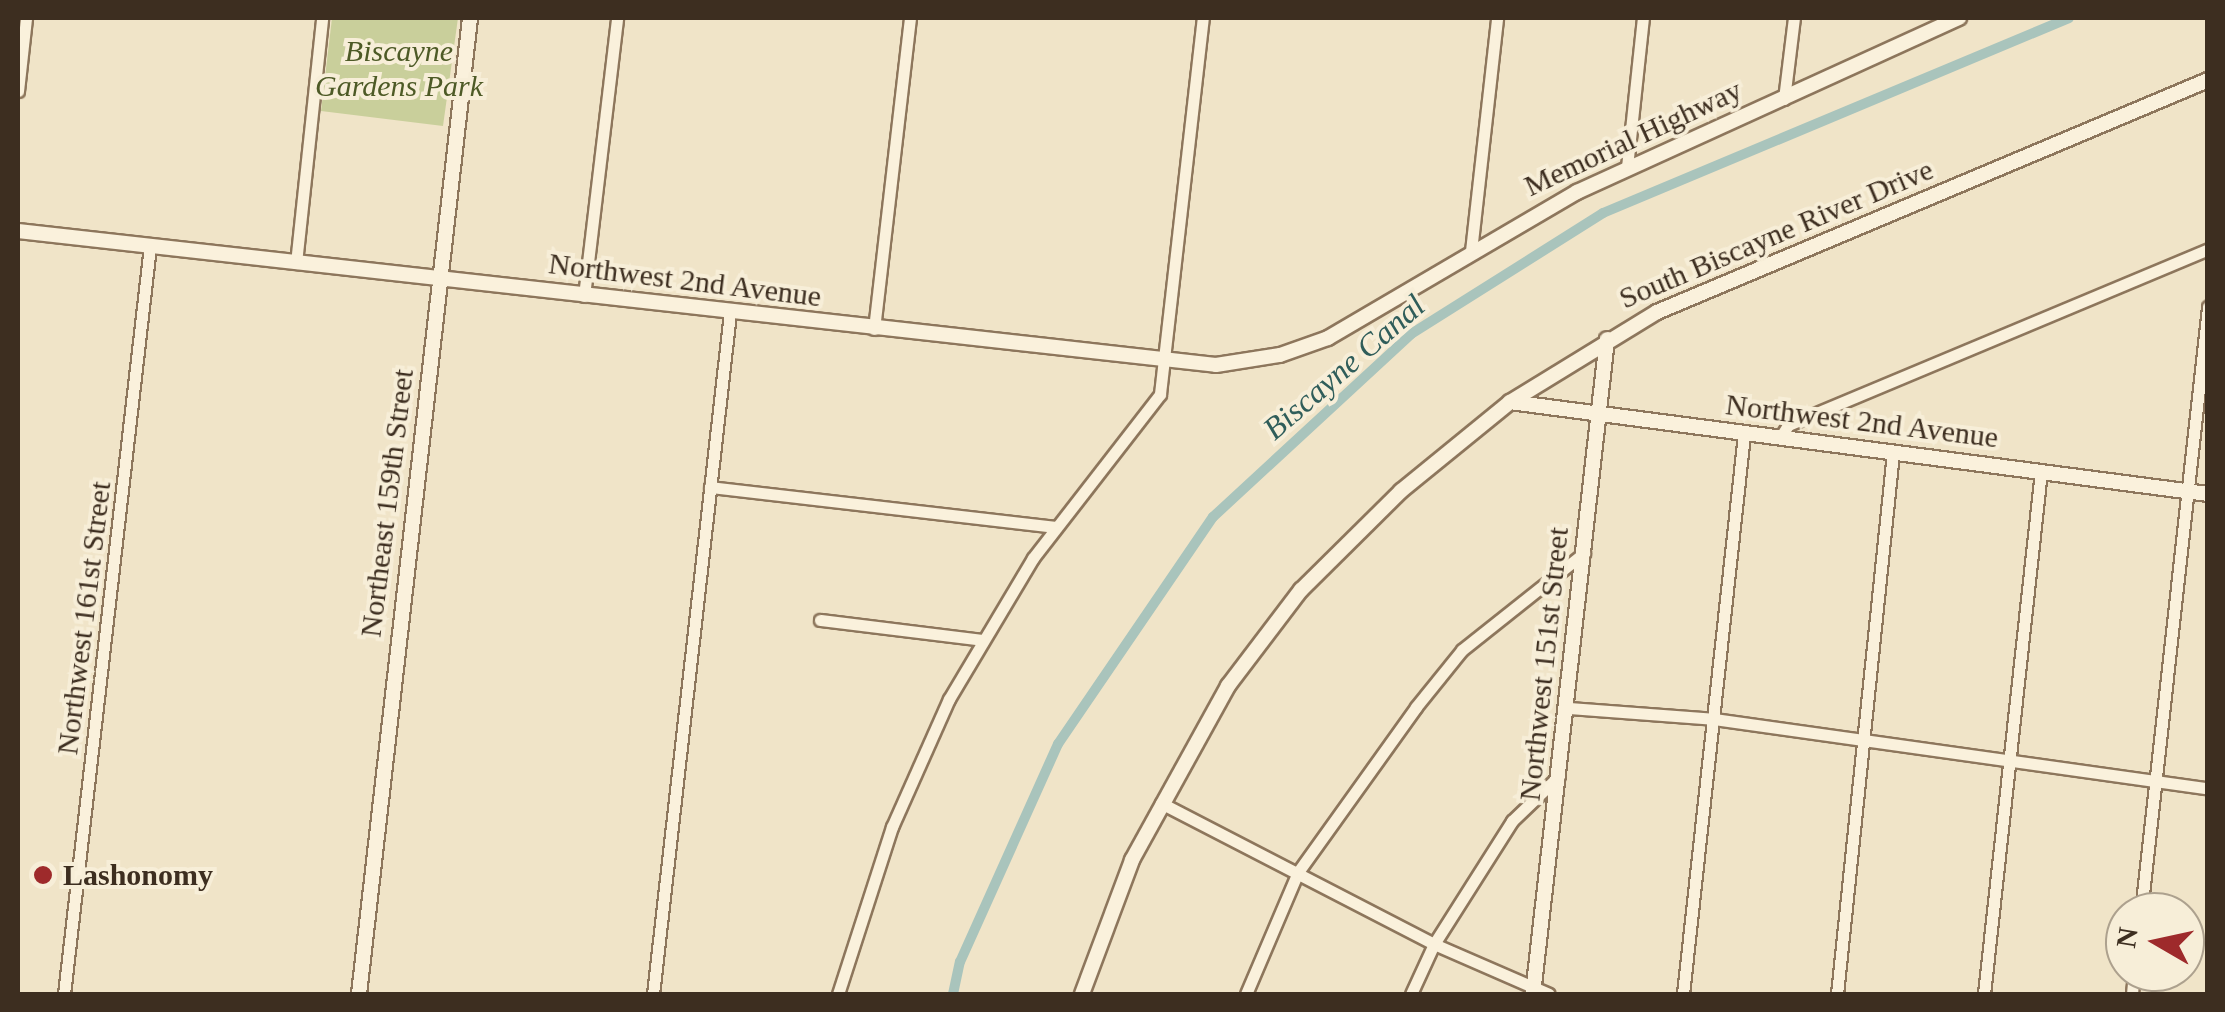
<!DOCTYPE html>
<style>
body{margin:0}
#map{position:relative;width:2225px;height:1012px;overflow:hidden;background:#f0e4c8;font-family:Georgia,serif}
div>[style]{position:absolute}
[style*='--x']{left:calc(var(--x)*1px);top:calc(var(--y)*1px);width:calc(var(--w)*1px);rotate:calc(var(--a)*1deg)}
.green>*{inset:0;background:#c9cf9b}
.canal>*{height:10px;margin:-5px;padding:0 5px;transform-origin:5px;border-radius:5px;background:#a9c4bc}
.roads{filter:drop-shadow(2px 0 #8d765c) drop-shadow(-2px 0 #8d765c) drop-shadow(0 2px #8d765c) drop-shadow(0 -2px #8d765c)}
.minor>*{height:11px;margin:-5.5px;padding:0 5.5px;transform-origin:5.5px;border-radius:5.5px;background:#faf1dc}
.tertiary>*{height:14px;margin:-7px;padding:0 7px;transform-origin:7px;border-radius:7px;background:#faf1dc}
.dots>*{width:28px;height:28px;translate:-50% -50%;box-sizing:border-box;border:5px solid #f7eed8;border-radius:50%}
span{translate:-50% -50%;white-space:nowrap;text-align:center;line-height:1.15;-webkit-text-stroke:8px #f7eed8;paint-order:stroke}
.park-label{font-size:30px;color:#4d5a26;font-style:italic}
.street-label{font-size:30px;color:#3d2e20}
.poi-label{font-size:30px;color:#3d2e20;font-weight:700}
.left{translate:0 -50%;text-align:left}
.water-label{font-size:32px;color:#2f5d5a;font-style:italic}
.frame{position:absolute;inset:0;border:20px solid #3d2e20;pointer-events:none}
.north{position:absolute;left:2105px;top:892px;width:100px;height:100px;box-sizing:border-box;background:#f7eed8;border:2px solid #ada18e;border-radius:50%;rotate:279deg;font-size:28px;font-weight:700;line-height:40px;text-align:center;color:#3d2e20}
.north::after{content:'';display:block;margin:auto;width:35px;height:45px;background:#9e2a2b;clip-path:polygon(50% 0,100% 100%,50% 72%,0 100%)}
</style>
<div id="map">
<div class="green">
<i style="clip-path:polygon(332px 18px,458px 18px,443px 126px,321px 111px)"></i>
</div>
<div class="canal">
<i style="--x:953;--y:994;--w:33;--a:-78"></i>
<i style="--x:960;--y:962;--w:239;--a:-65.8"></i>
<i style="--x:1058;--y:744;--w:275;--a:-55.7"></i>
<i style="--x:1213;--y:517;--w:270;--a:-42.7"></i>
<i style="--x:1411;--y:334;--w:227;--a:-32.2"></i>
<i style="--x:1603;--y:213;--w:505;--a:-22.71"></i>
</div>
<div class="roads">
<div class="minor">
<i style="--x:18;--y:91;--w:73;--a:-83.7"></i>
<i style="--x:1784;--y:99;--w:82;--a:-83"></i>
<i style="--x:1627;--y:167;--w:150;--a:-83.9"></i>
<i style="--x:1471;--y:251;--w:234;--a:-83.6"></i>
<i style="--x:296;--y:263;--w:246;--a:-83.9"></i>
<i style="--x:584;--y:296;--w:280;--a:-83.2"></i>
<i style="--x:874;--y:329;--w:313;--a:-83.4"></i>
<i style="--x:1780;--y:438;--w:15;--a:-58"></i>
<i style="--x:1788;--y:425;--w:455;--a:-22.7"></i>
<i style="--x:710;--y:487;--w:347;--a:6.6"></i>
<i style="--x:820;--y:620;--w:164;--a:7"></i>
<i style="--x:1568;--y:708;--w:146;--a:4.3"></i>
<i style="--x:1714;--y:719;--w:499;--a:8"></i>
<i style="--x:1161;--y:803;--w:307;--a:27.3"></i>
<i style="--x:1434;--y:944;--w:125;--a:23.5"></i>
<i style="--x:2141;--y:912;--w:609;--a:-83.68"></i>
<i style="--x:64;--y:994;--w:753;--a:-83.44"></i>
<i style="--x:653;--y:994;--w:685;--a:-83.55"></i>
<i style="--x:838;--y:994;--w:176;--a:-72.1"></i>
<i style="--x:892;--y:827;--w:140;--a:-66"></i>
<i style="--x:949;--y:699;--w:164;--a:-59.2"></i>
<i style="--x:1033;--y:558;--w:207;--a:-52.2"></i>
<i style="--x:1160;--y:394;--w:378;--a:-83.5"></i>
<i style="--x:1246;--y:994;--w:133;--a:-66.9"></i>
<i style="--x:1298;--y:872;--w:203;--a:-54.4"></i>
<i style="--x:1416;--y:707;--w:73;--a:-51.1"></i>
<i style="--x:1462;--y:650;--w:156;--a:-38.5"></i>
<i style="--x:1411;--y:994;--w:55;--a:-65.3"></i>
<i style="--x:1434;--y:944;--w:146;--a:-57.6"></i>
<i style="--x:1512;--y:821;--w:65;--a:-43.8"></i>
<i style="--x:1683;--y:994;--w:563;--a:-83.78"></i>
<i style="--x:1837;--y:994;--w:544;--a:-84.09"></i>
<i style="--x:1984;--y:994;--w:526;--a:-83.78"></i>
<i style="--x:2132;--y:994;--w:22;--a:-85"></i>
</div>
<div class="tertiary">
<i style="--x:18;--y:231;--w:1205;--a:6.38"></i>
<i style="--x:1216;--y:365;--w:65;--a:-8.9"></i>
<i style="--x:1280;--y:355;--w:51;--a:-19.5"></i>
<i style="--x:1328;--y:338;--w:289;--a:-30.4"></i>
<i style="--x:1577;--y:192;--w:420;--a:-24.5"></i>
<i style="--x:1510;--y:402;--w:704;--a:7.51"></i>
<i style="--x:359;--y:994;--w:982;--a:-83.51"></i>
<i style="--x:1082;--y:994;--w:143;--a:-69.5"></i>
<i style="--x:1132;--y:860;--w:199;--a:-61.1"></i>
<i style="--x:1228;--y:686;--w:121;--a:-52.8"></i>
<i style="--x:1301;--y:590;--w:141;--a:-44.7"></i>
<i style="--x:1401;--y:491;--w:141;--a:-39.2"></i>
<i style="--x:1510;--y:402;--w:172;--a:-31.5"></i>
<i style="--x:1657;--y:312;--w:598;--a:-22.83"></i>
<i style="--x:1533;--y:994;--w:659;--a:-83.55"></i>
</div>
</div>
<div class="dots">
<i style="left:43px;top:875px;background:#9e2a2b"></i>
</div>
<div class="park-label">
<span style="left:399px;top:68px">Biscayne<br>Gardens Park</span>
</div>
<div class="street-label">
<span style="left:1633px;top:138px;rotate:-25deg">Memorial Highway</span>
<span style="left:1776px;top:234px;rotate:-23deg">South Biscayne River Drive</span>
<span style="left:685px;top:280px;rotate:7deg">Northwest 2nd Avenue</span>
<span style="left:1862px;top:421px;rotate:7deg">Northwest 2nd Avenue</span>
<span style="left:387px;top:503px;rotate:-83deg">Northeast 159th Street</span>
<span style="left:84px;top:618px;rotate:-83deg">Northwest 161st Street</span>
<span style="left:1544px;top:664px;rotate:-84deg">Northwest 151st Street</span>
</div>
<div class="poi-label">
<span class="left" style="left:63px;top:875px">Lashonomy</span>
</div>
<div class="water-label">
<span style="left:1344px;top:367px;rotate:-41deg">Biscayne Canal</span>
</div>
<div class="frame"></div>
<div class="north">N</div>
</div>
